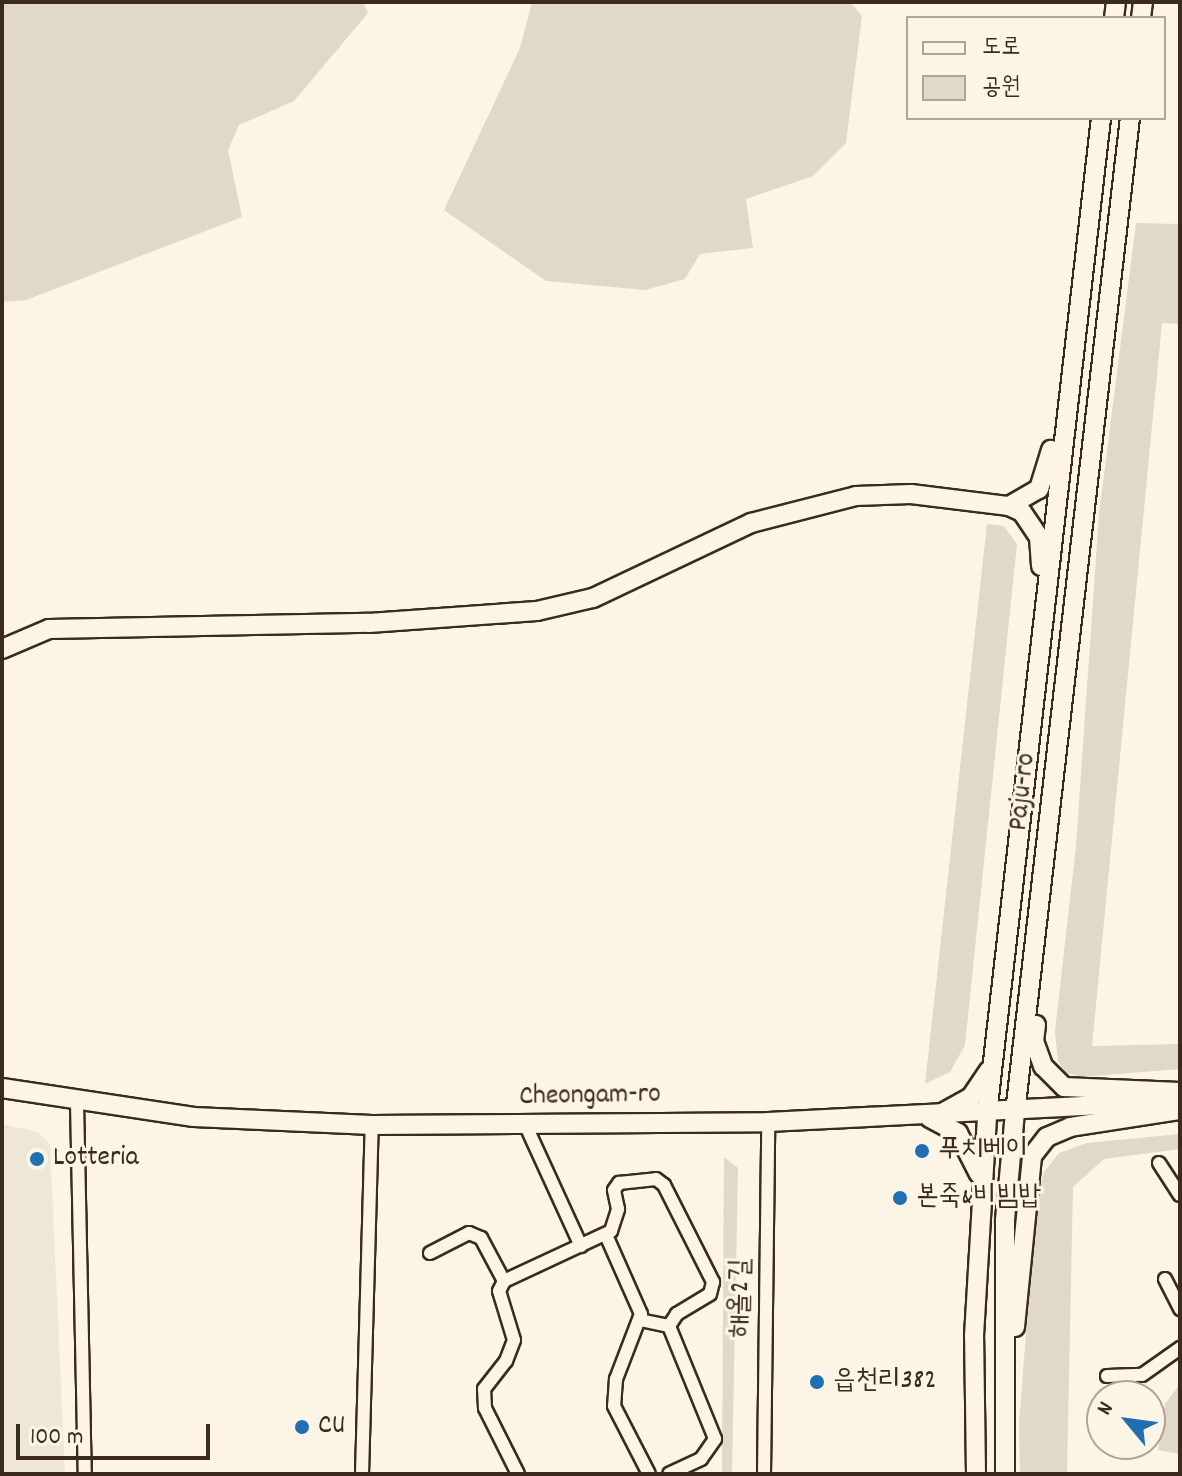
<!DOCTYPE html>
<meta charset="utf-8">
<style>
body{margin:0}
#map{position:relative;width:1182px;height:1476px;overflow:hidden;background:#fcf5e5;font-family:Dekko,"Poor Story",sans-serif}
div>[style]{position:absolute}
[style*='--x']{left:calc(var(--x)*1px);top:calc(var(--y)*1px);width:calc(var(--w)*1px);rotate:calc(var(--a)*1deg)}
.built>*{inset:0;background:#eee6d6}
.green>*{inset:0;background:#e0d8c8}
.roads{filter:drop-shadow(2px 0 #3b2a1e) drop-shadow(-2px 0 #3b2a1e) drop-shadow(0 2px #3b2a1e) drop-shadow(0 -2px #3b2a1e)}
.street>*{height:12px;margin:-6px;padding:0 6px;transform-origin:6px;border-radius:6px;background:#fcf5e5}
.secondary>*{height:18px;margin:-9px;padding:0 9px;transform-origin:9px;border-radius:9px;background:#fcf5e5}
.dots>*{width:22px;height:22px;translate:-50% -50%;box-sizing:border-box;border:4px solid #fcf5e5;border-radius:50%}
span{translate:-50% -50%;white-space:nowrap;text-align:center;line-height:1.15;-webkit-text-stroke:6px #fcf5e5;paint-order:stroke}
.street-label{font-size:28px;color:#3b2a1e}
.poi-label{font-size:28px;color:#3b2a1e}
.left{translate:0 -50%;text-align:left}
.frame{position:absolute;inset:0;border:4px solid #3b2a1e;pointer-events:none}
.legend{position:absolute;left:906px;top:16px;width:260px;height:104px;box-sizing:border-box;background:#fcf5e5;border:2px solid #afa495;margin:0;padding:10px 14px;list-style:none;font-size:24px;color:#3b2a1e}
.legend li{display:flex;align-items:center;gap:16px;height:40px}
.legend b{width:40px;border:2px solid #afa495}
.north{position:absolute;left:1086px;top:1380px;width:80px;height:80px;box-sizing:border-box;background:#fcf5e5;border:2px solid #afa495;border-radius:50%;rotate:299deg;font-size:22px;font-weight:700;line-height:32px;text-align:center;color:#3b2a1e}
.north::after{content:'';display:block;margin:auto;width:28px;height:36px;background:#1f6fb2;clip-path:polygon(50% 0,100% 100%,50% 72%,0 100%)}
.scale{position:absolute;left:16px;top:1424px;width:194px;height:36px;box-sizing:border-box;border:4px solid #3b2a1e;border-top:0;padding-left:10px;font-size:24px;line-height:28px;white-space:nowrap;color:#3b2a1e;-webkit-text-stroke:6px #fcf5e5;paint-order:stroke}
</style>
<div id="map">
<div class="built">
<i style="clip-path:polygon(2px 1124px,38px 1132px,50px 1144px,65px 1474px,2px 1474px)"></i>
</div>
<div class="green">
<i style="clip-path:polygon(2px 2px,363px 2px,368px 13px,294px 101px,239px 125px,228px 150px,242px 217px,26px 300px,2px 302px)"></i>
<i style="clip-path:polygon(532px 2px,850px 2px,862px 16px,846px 143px,813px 176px,746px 199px,753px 248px,700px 254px,685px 279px,645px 290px,546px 281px,444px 210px,520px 48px)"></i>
<i style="clip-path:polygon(1136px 223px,1180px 224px,1180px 324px,1162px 323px,1092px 1046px,1180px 1044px,1180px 1069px,1082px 1077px,1067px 1073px,1058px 1062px,1055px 1031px,1076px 846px,1099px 514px)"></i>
<i style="clip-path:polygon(987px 524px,1004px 526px,1017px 544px,965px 1045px,950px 1072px,925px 1084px)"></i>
<i style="clip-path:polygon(1180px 1134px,1180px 1149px,1104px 1159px,1073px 1187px,1067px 1474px,1020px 1474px,1019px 1423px,1036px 1205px,1044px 1172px,1059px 1153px,1087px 1143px)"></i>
<i style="clip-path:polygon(724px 1157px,738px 1168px,732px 1474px,722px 1474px)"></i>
<i style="clip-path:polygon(1180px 1384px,1180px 1454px,1158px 1450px,1165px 1404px)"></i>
</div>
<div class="roads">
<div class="street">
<i style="--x:77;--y:1102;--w:372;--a:88.8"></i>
<i style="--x:526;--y:1126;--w:132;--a:65.4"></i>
<i style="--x:1159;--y:1163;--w:38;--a:57"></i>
<i style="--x:606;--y:1235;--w:86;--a:66.1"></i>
<i style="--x:641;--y:1314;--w:70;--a:111"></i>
<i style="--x:616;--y:1379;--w:27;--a:94"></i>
<i style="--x:614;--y:1406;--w:76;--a:62.8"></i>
<i style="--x:430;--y:1253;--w:44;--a:-27.1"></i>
<i style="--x:469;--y:1233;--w:13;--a:23"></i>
<i style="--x:481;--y:1238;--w:49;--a:61.9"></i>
<i style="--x:1165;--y:1279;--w:34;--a:63"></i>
<i style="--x:640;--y:1320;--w:30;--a:12"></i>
<i style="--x:1107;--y:1376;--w:35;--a:-2"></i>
<i style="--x:1142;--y:1375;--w:47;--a:-35.4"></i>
<i style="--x:362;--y:1474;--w:349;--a:-88.4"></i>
<i style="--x:518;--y:1474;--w:74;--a:-116.6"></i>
<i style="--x:485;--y:1408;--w:19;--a:-93"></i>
<i style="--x:484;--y:1389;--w:36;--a:-52"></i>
<i style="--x:506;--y:1361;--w:22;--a:-69"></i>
<i style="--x:514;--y:1340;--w:51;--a:-107"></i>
<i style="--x:499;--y:1291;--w:11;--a:-63"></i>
<i style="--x:504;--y:1281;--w:118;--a:-25"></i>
<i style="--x:611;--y:1231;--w:23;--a:-72"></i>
<i style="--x:618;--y:1209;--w:19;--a:-102"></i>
<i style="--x:614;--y:1190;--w:9;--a:-54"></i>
<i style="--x:619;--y:1183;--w:37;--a:-6"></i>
<i style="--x:656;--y:1179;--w:10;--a:37"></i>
<i style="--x:664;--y:1185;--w:109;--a:63.2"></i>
<i style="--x:713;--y:1282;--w:12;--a:104"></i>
<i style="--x:710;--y:1294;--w:39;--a:149"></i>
<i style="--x:677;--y:1314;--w:14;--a:124"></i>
<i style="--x:669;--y:1326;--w:122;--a:67.8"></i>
<i style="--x:715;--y:1439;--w:24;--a:125"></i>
<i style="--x:701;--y:1459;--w:35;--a:155"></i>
<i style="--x:764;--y:1474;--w:352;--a:-89.3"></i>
</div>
<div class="secondary">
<i style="--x:1114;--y:18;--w:16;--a:-83"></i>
<i style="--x:1141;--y:18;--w:16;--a:-83"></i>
<i style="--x:1009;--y:506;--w:34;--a:-30"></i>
<i style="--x:1039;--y:489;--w:41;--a:-72.9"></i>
<i style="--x:2;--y:649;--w:51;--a:-23.1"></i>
<i style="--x:49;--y:629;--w:320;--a:-1.1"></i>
<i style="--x:369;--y:623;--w:168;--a:-4.1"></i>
<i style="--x:537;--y:611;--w:57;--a:-13.1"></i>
<i style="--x:593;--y:598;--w:175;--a:-25.4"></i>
<i style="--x:751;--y:523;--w:108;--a:-14.4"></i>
<i style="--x:856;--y:496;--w:55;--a:-2.1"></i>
<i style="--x:911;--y:494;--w:99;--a:7"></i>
<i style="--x:1009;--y:506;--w:14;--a:25"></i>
<i style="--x:1022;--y:512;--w:30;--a:56"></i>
<i style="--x:1039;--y:537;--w:29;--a:86"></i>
<i style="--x:1036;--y:1025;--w:16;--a:97"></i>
<i style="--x:1034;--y:1041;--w:27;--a:70"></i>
<i style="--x:1043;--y:1066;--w:30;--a:45"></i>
<i style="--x:1064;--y:1087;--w:116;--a:2.5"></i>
<i style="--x:2;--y:1088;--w:194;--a:8.6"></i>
<i style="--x:194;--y:1117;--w:178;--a:2.6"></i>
<i style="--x:372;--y:1125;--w:396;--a:-0.4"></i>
<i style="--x:768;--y:1122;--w:413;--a:-2.9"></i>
<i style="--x:942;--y:1113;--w:33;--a:-29"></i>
<i style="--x:971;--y:1097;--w:32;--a:-56"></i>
<i style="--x:930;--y:1118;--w:32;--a:28"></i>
<i style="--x:958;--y:1133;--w:46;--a:62.9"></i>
<i style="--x:1015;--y:1327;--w:172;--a:-84.3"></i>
<i style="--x:1032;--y:1156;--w:24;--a:-52"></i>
<i style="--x:1047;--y:1137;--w:25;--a:-23"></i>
<i style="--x:1070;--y:1127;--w:111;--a:-8.8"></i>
<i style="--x:976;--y:1474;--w:138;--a:-90.8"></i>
<i style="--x:974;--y:1336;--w:222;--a:-86.6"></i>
<i style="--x:987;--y:1114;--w:1003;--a:-83.47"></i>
<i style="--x:1005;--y:1474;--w:254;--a:-90"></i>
<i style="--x:1005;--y:1220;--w:107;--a:-84.7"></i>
<i style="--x:1015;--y:1113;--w:1002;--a:-83.41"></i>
</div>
</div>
<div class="dots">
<i style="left:922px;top:1151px;background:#1f6fb2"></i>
<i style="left:37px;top:1159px;background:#1f6fb2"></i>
<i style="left:900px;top:1198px;background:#1f6fb2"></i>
<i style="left:817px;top:1382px;background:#1f6fb2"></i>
<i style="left:302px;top:1427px;background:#1f6fb2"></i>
</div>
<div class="street-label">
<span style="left:1024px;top:792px;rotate:-84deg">Paju-ro</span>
<span style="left:590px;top:1097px;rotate:-1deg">Cheongam-ro</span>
<span style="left:742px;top:1298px;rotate:-89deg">해올2길</span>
</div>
<div class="poi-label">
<span class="left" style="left:938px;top:1151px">푸치베이</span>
<span class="left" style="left:53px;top:1159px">Lotteria</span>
<span class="left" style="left:916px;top:1198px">본죽&amp;비빔밥</span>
<span class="left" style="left:833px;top:1382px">읍천리382</span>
<span class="left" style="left:318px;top:1427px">CU</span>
</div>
<div class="frame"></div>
<ul class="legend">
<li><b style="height:10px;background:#fcf5e5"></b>도로</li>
<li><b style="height:22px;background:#e0d8c8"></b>공원</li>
</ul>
<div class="north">N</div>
<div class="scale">100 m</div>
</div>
